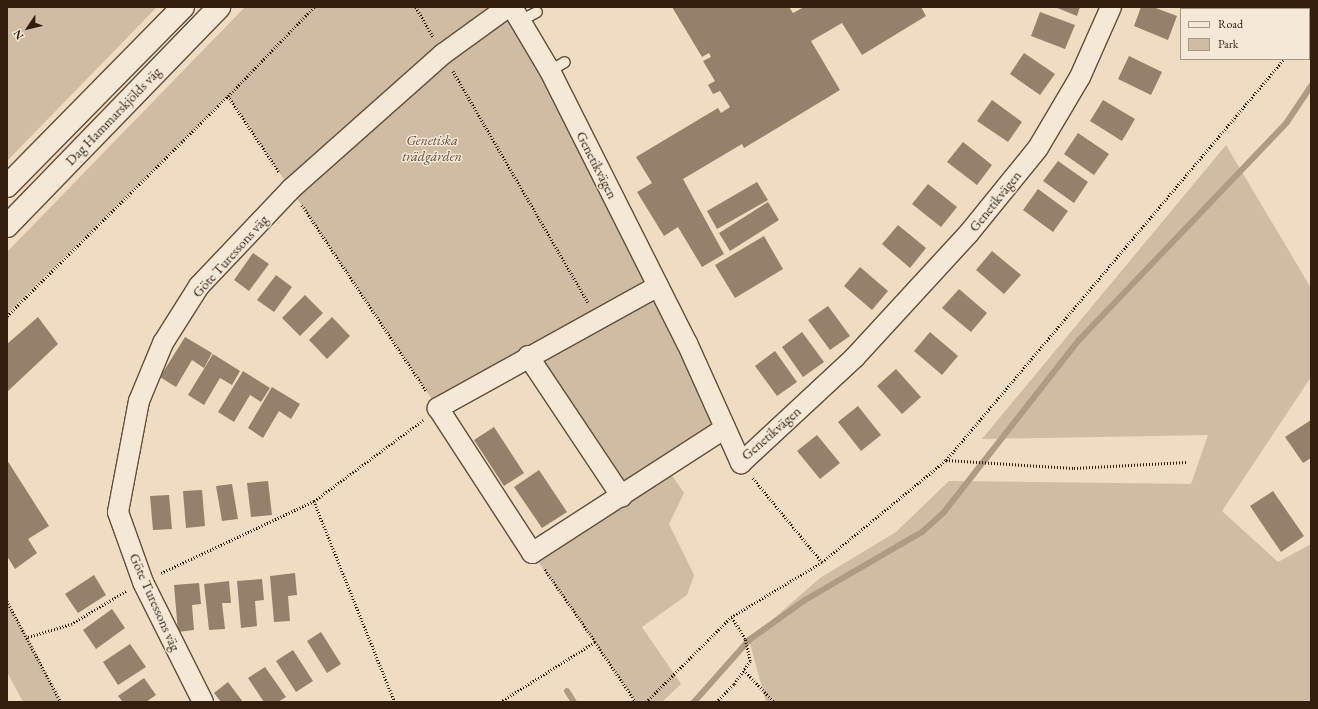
<!DOCTYPE html>
<meta charset="utf-8">
<style>
body{margin:0}
#map{position:relative;width:1318px;height:709px;overflow:hidden;background:#efdcc1;font-family:"EB Garamond",serif}
div>[style]{position:absolute}
[style*='--x']{left:calc(var(--x)*1px);top:calc(var(--y)*1px);width:calc(var(--w)*1px);rotate:calc(var(--a)*1deg)}
.green>*{inset:0;background:#cfbca2}
.stream>*{height:6px;margin:-3px;padding:0 3px;transform-origin:3px;border-radius:3px;background:#af9b84}
.building>*{inset:0;background:#95816b}
.path>*{height:2.5px;margin-top:-1.25px;transform-origin:0;background:repeating-linear-gradient(90deg,#331e0d 0 1px,transparent 0 3px)}
.roads{filter:drop-shadow(1px 0 #624e3a) drop-shadow(-1px 0 #624e3a) drop-shadow(0 1px #624e3a) drop-shadow(0 -1px #624e3a)}
.service>*{height:10px;margin:-5px;padding:0 5px;transform-origin:5px;border-radius:5px;background:#f5e8d7}
.minor>*{height:20px;margin:-10px;padding:0 10px;transform-origin:10px;border-radius:10px;background:#f5e8d7}
.secondary>*{height:22px;margin:-11px;padding:0 11px;transform-origin:11px;border-radius:11px;background:#f5e8d7}
span{translate:-50% -50%;white-space:nowrap;text-align:center;line-height:1.15;-webkit-text-stroke:3px #f5e8d7;paint-order:stroke}
.street-label{font-size:14px;color:#331e0d}
.park-label{font-size:14px;color:#624d3a;font-style:italic}
.frame{position:absolute;inset:0;border:8px solid #331e0d;pointer-events:none}
.legend{position:absolute;left:1180px;top:8px;width:130px;height:52px;box-sizing:border-box;background:#f5e8d7;border:1px solid #a79786;margin:0;padding:5px 7px;list-style:none;font-size:12px;color:#331e0d}
.legend li{display:flex;align-items:center;gap:8px;height:20px}
.legend b{width:20px;border:1px solid #a79786}
.north{position:absolute;left:8px;top:8px;width:40px;height:40px;-webkit-text-stroke:3px #f5e8d7;paint-order:stroke;rotate:235deg;font-size:11px;font-weight:700;line-height:16px;text-align:center;color:#331e0d}
.north::after{content:'';display:block;margin:auto;width:14px;height:18px;background:#331e0d;clip-path:polygon(50% 0,100% 100%,50% 72%,0 100%)}
</style>
<div id="map">
<div class="green">
<i style="clip-path:polygon(7px 7px,157px 7px,7px 161px)"></i>
<i style="clip-path:polygon(245px 7px,512px 7px,725px 428px,667px 468px,684px 493px,669px 524px,694px 575px,687px 595px,642px 627px,681px 684px,663px 701px,636px 702px,532px 553px,622px 497px,528px 357px,438px 408px,228px 96px,7px 314px,7px 252px)"></i>
<i style="clip-path:polygon(1226px 145px,1311px 288px,1311px 377px,1222px 511px,1278px 562px,1311px 544px,1311px 702px,766px 702px,749px 640px,820px 578px,896px 532px,949px 481px,1191px 484px,1208px 435px,982px 439px)"></i>
<i style="clip-path:polygon(7px 601px,28px 637px,61px 702px,23px 702px,7px 672px)"></i>
</div>
<div class="stream">
<i style="--x:567;--y:691;--w:13;--a:58"></i>
<i style="--x:694;--y:702;--w:83;--a:-48.4"></i>
<i style="--x:749;--y:640;--w:69;--a:-35.5"></i>
<i style="--x:805;--y:600;--w:135;--a:-30.2"></i>
<i style="--x:922;--y:532;--w:30;--a:-42"></i>
<i style="--x:944;--y:512;--w:219;--a:-51.9"></i>
<i style="--x:1079;--y:340;--w:301;--a:-46.3"></i>
<i style="--x:1287;--y:122;--w:43;--a:-56.3"></i>
</div>
<div class="building">
<i style="clip-path:polygon(672px 7px,789px 7px,793px 13px,804px 7px,921px 7px,926px 16px,862px 55px,842px 23px,811px 41px,840px 90px,744px 148px,742px 144px,683px 179px,724px 254px,702px 267px,678px 227px,664px 236px,637px 192px,652px 183px,636px 157px,718px 108px,721px 113px,730px 107px,720px 91px,713px 94px,708px 85px,715px 81px,703px 61px,711px 57px,709px 53px,702px 57px)"></i>
<i style="clip-path:polygon(1055px 7px,1080px 7px,1077px 16px)"></i>
<i style="clip-path:polygon(1141px 7px,1153px 7px,1177px 16px,1168px 40px,1134px 26px)"></i>
<i style="clip-path:polygon(1040px 12px,1075px 25px,1065px 49px,1031px 36px)"></i>
<i style="clip-path:polygon(1024px 53px,1055px 74px,1040px 95px,1010px 74px)"></i>
<i style="clip-path:polygon(1129px 56px,1162px 72px,1151px 95px,1118px 79px)"></i>
<i style="clip-path:polygon(992px 100px,1022px 122px,1008px 142px,977px 121px)"></i>
<i style="clip-path:polygon(1103px 100px,1135px 119px,1122px 141px,1090px 121px)"></i>
<i style="clip-path:polygon(1078px 133px,1109px 154px,1094px 175px,1064px 154px)"></i>
<i style="clip-path:polygon(963px 142px,992px 165px,977px 185px,947px 162px)"></i>
<i style="clip-path:polygon(1058px 161px,1088px 182px,1074px 203px,1043px 181px)"></i>
<i style="clip-path:polygon(757px 182px,768px 200px,717px 229px,707px 211px)"></i>
<i style="clip-path:polygon(928px 184px,957px 207px,941px 227px,912px 204px)"></i>
<i style="clip-path:polygon(1038px 189px,1068px 211px,1053px 232px,1023px 210px)"></i>
<i style="clip-path:polygon(768px 202px,779px 220px,730px 251px,719px 233px)"></i>
<i style="clip-path:polygon(898px 225px,926px 248px,910px 268px,882px 244px)"></i>
<i style="clip-path:polygon(764px 236px,783px 269px,735px 298px,715px 265px)"></i>
<i style="clip-path:polygon(992px 251px,1021px 275px,1004px 294px,976px 270px)"></i>
<i style="clip-path:polygon(253px 253px,269px 264px,249px 291px,234px 280px)"></i>
<i style="clip-path:polygon(860px 267px,888px 291px,872px 310px,844px 286px)"></i>
<i style="clip-path:polygon(276px 275px,292px 287px,274px 312px,257px 300px)"></i>
<i style="clip-path:polygon(959px 289px,987px 313px,971px 332px,942px 308px)"></i>
<i style="clip-path:polygon(305px 295px,323px 313px,300px 336px,282px 318px)"></i>
<i style="clip-path:polygon(828px 306px,850px 336px,830px 350px,808px 320px)"></i>
<i style="clip-path:polygon(38px 317px,58px 344px,7px 392px,7px 344px)"></i>
<i style="clip-path:polygon(332px 317px,350px 336px,327px 359px,309px 340px)"></i>
<i style="clip-path:polygon(802px 332px,824px 362px,803px 377px,782px 347px)"></i>
<i style="clip-path:polygon(930px 332px,958px 356px,942px 375px,914px 351px)"></i>
<i style="clip-path:polygon(185px 337px,212px 353px,204px 368px,192px 360px,176px 387px,160px 377px)"></i>
<i style="clip-path:polygon(775px 351px,797px 382px,777px 396px,755px 366px)"></i>
<i style="clip-path:polygon(213px 354px,240px 371px,232px 385px,220px 378px,204px 405px,188px 395px)"></i>
<i style="clip-path:polygon(896px 369px,921px 397px,902px 414px,877px 386px)"></i>
<i style="clip-path:polygon(243px 371px,270px 388px,261px 402px,250px 395px,234px 422px,218px 412px)"></i>
<i style="clip-path:polygon(272px 387px,300px 404px,291px 419px,279px 411px,263px 438px,248px 428px)"></i>
<i style="clip-path:polygon(858px 406px,881px 435px,861px 451px,838px 422px)"></i>
<i style="clip-path:polygon(1311px 420px,1311px 458px,1303px 463px,1285px 437px)"></i>
<i style="clip-path:polygon(494px 427px,524px 473px,504px 486px,474px 440px)"></i>
<i style="clip-path:polygon(817px 435px,840px 463px,820px 479px,797px 451px)"></i>
<i style="clip-path:polygon(7px 460px,49px 526px,28px 539px,37px 553px,15px 569px,7px 556px)"></i>
<i style="clip-path:polygon(539px 470px,567px 512px,542px 528px,514px 487px)"></i>
<i style="clip-path:polygon(268px 481px,272px 515px,251px 517px,247px 483px)"></i>
<i style="clip-path:polygon(232px 484px,238px 519px,222px 521px,216px 486px)"></i>
<i style="clip-path:polygon(202px 490px,205px 526px,186px 528px,183px 491px)"></i>
<i style="clip-path:polygon(1273px 491px,1304px 536px,1281px 552px,1250px 506px)"></i>
<i style="clip-path:polygon(169px 495px,172px 529px,153px 530px,150px 496px)"></i>
<i style="clip-path:polygon(295px 573px,297px 595px,288px 596px,290px 621px,274px 622px,270px 576px)"></i>
<i style="clip-path:polygon(94px 575px,106px 595px,78px 613px,65px 594px)"></i>
<i style="clip-path:polygon(262px 579px,264px 600px,255px 601px,257px 626px,241px 628px,237px 581px)"></i>
<i style="clip-path:polygon(229px 581px,231px 603px,222px 603px,225px 629px,209px 630px,204px 584px)"></i>
<i style="clip-path:polygon(199px 583px,201px 604px,192px 605px,194px 630px,178px 632px,174px 585px)"></i>
<i style="clip-path:polygon(112px 609px,125px 628px,96px 649px,83px 630px)"></i>
<i style="clip-path:polygon(321px 632px,341px 664px,327px 673px,307px 641px)"></i>
<i style="clip-path:polygon(130px 644px,146px 667px,118px 685px,103px 662px)"></i>
<i style="clip-path:polygon(293px 650px,313px 681px,296px 692px,276px 661px)"></i>
<i style="clip-path:polygon(265px 667px,286px 697px,278px 702px,264px 702px,248px 678px)"></i>
<i style="clip-path:polygon(144px 678px,156px 695px,146px 702px,123px 702px,118px 696px)"></i>
<i style="clip-path:polygon(228px 682px,243px 702px,221px 702px,214px 693px)"></i>
</div>
<div class="path">
<i style="--x:416;--y:7;--w:34;--a:60"></i>
<i style="--x:1309;--y:30;--w:3;--a:-45"></i>
<i style="--x:453;--y:71;--w:268;--a:59.7"></i>
<i style="--x:228;--y:96;--w:124;--a:-46"></i>
<i style="--x:302;--y:205;--w:225;--a:56.2"></i>
<i style="--x:7;--y:316;--w:312;--a:-44.9"></i>
<i style="--x:228;--y:96;--w:93;--a:56"></i>
<i style="--x:946;--y:460;--w:128;--a:3.6"></i>
<i style="--x:1074;--y:468;--w:113;--a:-3"></i>
<i style="--x:753;--y:478;--w:109;--a:50.6"></i>
<i style="--x:314;--y:501;--w:217;--a:68.1"></i>
<i style="--x:161;--y:573;--w:169;--a:-25.2"></i>
<i style="--x:314;--y:501;--w:136;--a:-36.6"></i>
<i style="--x:7;--y:601;--w:115;--a:61.9"></i>
<i style="--x:28;--y:637;--w:45;--a:-16.8"></i>
<i style="--x:71;--y:624;--w:64;--a:-31"></i>
<i style="--x:595;--y:642;--w:73;--a:55.7"></i>
<i style="--x:744;--y:670;--w:44;--a:46.8"></i>
<i style="--x:500;--y:702;--w:112;--a:-32.3"></i>
<i style="--x:595;--y:642;--w:89;--a:-124.9"></i>
<i style="--x:646;--y:702;--w:120;--a:-45"></i>
<i style="--x:731;--y:617;--w:106;--a:-31.1"></i>
<i style="--x:822;--y:562;--w:161;--a:-39.4"></i>
<i style="--x:946;--y:460;--w:524;--a:-49.87"></i>
<i style="--x:716;--y:702;--w:25;--a:-45"></i>
<i style="--x:734;--y:684;--w:28;--a:-55"></i>
<i style="--x:750;--y:661;--w:23;--a:-103"></i>
<i style="--x:745;--y:639;--w:26;--a:-122"></i>
</div>
<div class="roads">
<div class="service">
<i style="--x:520;--y:21;--w:19;--a:-28"></i>
<i style="--x:550;--y:71;--w:17;--a:-31"></i>
</div>
<div class="minor">
<i style="--x:512;--y:7;--w:74;--a:59.3"></i>
<i style="--x:550;--y:71;--w:305;--a:63.3"></i>
<i style="--x:687;--y:343;--w:132;--a:65.8"></i>
<i style="--x:741;--y:463;--w:156;--a:-42.9"></i>
<i style="--x:855;--y:357;--w:168;--a:-47.4"></i>
<i style="--x:969;--y:233;--w:109;--a:-50.9"></i>
<i style="--x:1038;--y:148;--w:82;--a:-59.4"></i>
<i style="--x:1080;--y:77;--w:77;--a:-66.1"></i>
<i style="--x:658;--y:286;--w:252;--a:151"></i>
<i style="--x:438;--y:408;--w:173;--a:57"></i>
<i style="--x:532;--y:553;--w:230;--a:-32.9"></i>
<i style="--x:528;--y:356;--w:169;--a:56.3"></i>
<i style="--x:203;--y:702;--w:134;--a:-116.6"></i>
<i style="--x:143;--y:582;--w:74;--a:-109.7"></i>
<i style="--x:118;--y:512;--w:113;--a:-79.3"></i>
<i style="--x:139;--y:401;--w:63;--a:-67.5"></i>
<i style="--x:163;--y:343;--w:67;--a:-57.7"></i>
<i style="--x:199;--y:286;--w:134;--a:-46.5"></i>
<i style="--x:291;--y:189;--w:203;--a:-41.6"></i>
<i style="--x:443;--y:54;--w:80;--a:-35.9"></i>
</div>
<div class="secondary">
<i style="--x:7;--y:186;--w:251;--a:-45.5"></i>
<i style="--x:7;--y:226;--w:305;--a:-45.9"></i>
</div>
</div>
<div class="street-label">
<span style="left:113px;top:116px;rotate:-46deg">Dag Hammarskjölds väg</span>
<span style="left:597px;top:165px;rotate:63deg">Genetikvägen</span>
<span style="left:995px;top:201px;rotate:-51deg">Genetikvägen</span>
<span style="left:230px;top:256px;rotate:-48deg">Göte Turessons väg</span>
<span style="left:771px;top:433px;rotate:-41deg">Genetikvägen</span>
<span style="left:155px;top:602px;rotate:66deg">Göte Turessons väg</span>
</div>
<div class="park-label">
<span style="left:432px;top:148px">Genetiska<br>trädgården</span>
</div>
<div class="frame"></div>
<ul class="legend">
<li><b style="height:5px;background:#f5e8d7"></b>Road</li>
<li><b style="height:11px;background:#cfbca2"></b>Park</li>
</ul>
<div class="north">N</div>
</div>
